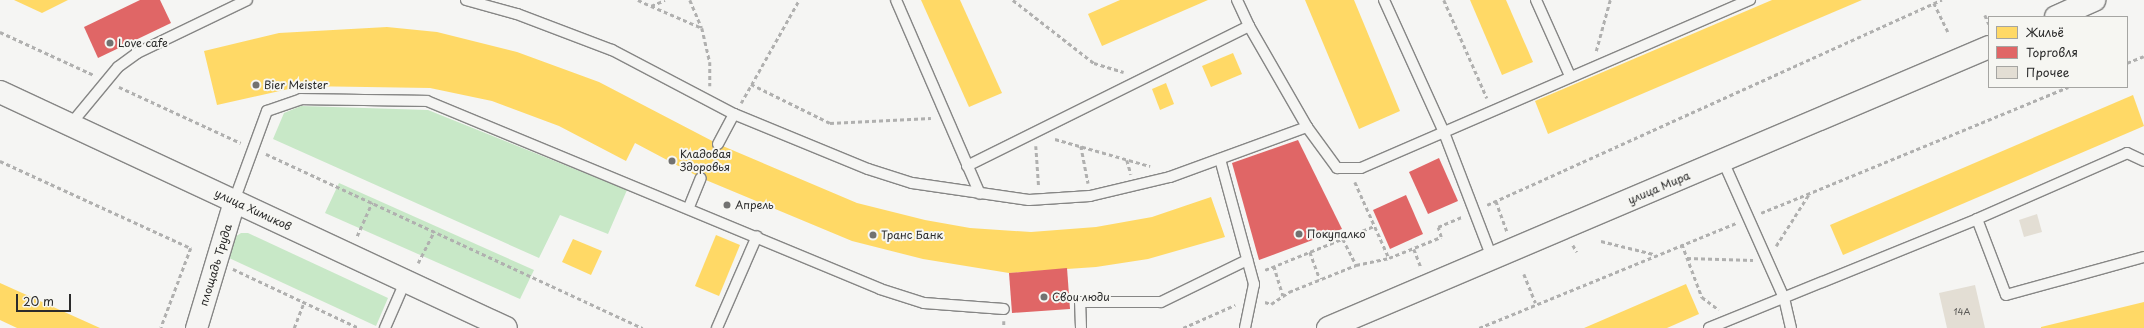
<!DOCTYPE html>
<meta charset="utf-8">
<style>
body{margin:0}
#map{position:relative;width:2144px;height:328px;overflow:hidden;background:#f5f5f3;font-family:"Playpen Sans",sans-serif}
div>[style]{position:absolute}
[style*='--x']{left:calc(var(--x)*1px);top:calc(var(--y)*1px);width:calc(var(--w)*1px);rotate:calc(var(--a)*1deg)}
.green>*{inset:0;background:#c8e8c7}
.homes>*{inset:0;background:#ffd966}
.shops>*{inset:0;background:#e06666}
.building>*{inset:0;background:#e3ded4}
.path>*{height:2.5px;margin-top:-1.25px;transform-origin:0;background:repeating-linear-gradient(90deg,#b0b0af 0 4px,transparent 0 7px)}
.roads{filter:drop-shadow(1px 0 #868685) drop-shadow(-1px 0 #868685) drop-shadow(0 1px #868685) drop-shadow(0 -1px #868685)}
.service>*{height:10px;margin:-5px;padding:0 5px;transform-origin:5px;border-radius:5px;background:#f5f5f3}
.minor>*{height:21px;margin:-10.5px;padding:0 10.5px;transform-origin:10.5px;border-radius:10.5px;background:#f5f5f3}
.tertiary>*{height:22px;margin:-11px;padding:0 11px;transform-origin:11px;border-radius:11px;background:#f5f5f3}
.dots>*{width:11px;height:11px;translate:-50% -50%;box-sizing:border-box;border:2px solid #f6f6f2;border-radius:50%}
span{translate:-50% -50%;white-space:nowrap;text-align:center;line-height:1.15;-webkit-text-stroke:4px #f6f6f2;paint-order:stroke}
.number-label{font-size:9px;color:#595855}
.number-label span{-webkit-text-stroke-width:0}
.poi-label{font-size:11px;color:#2b2b2b}
.left{translate:0 -50%;text-align:left}
.street-label{font-size:11px;color:#2b2b2b}
.legend{position:absolute;left:1988px;top:16px;width:140px;height:72px;box-sizing:border-box;background:#f6f6f2;border:1px solid #a5a5a2;margin:0;padding:5px 7px;list-style:none;font-size:12px;color:#2b2b2b}
.legend li{display:flex;align-items:center;gap:8px;height:20px}
.legend b{width:20px;border:1px solid #a5a5a2}
.scale{position:absolute;left:16px;top:294px;width:55px;height:18px;box-sizing:border-box;border:2px solid #2b2b2b;border-top:0;padding-left:5px;font-size:12px;line-height:14px;white-space:nowrap;color:#2b2b2b;-webkit-text-stroke:3px #f6f6f2;paint-order:stroke}
</style>
<div id="map">
<div class="green">
<i style="clip-path:polygon(301px 106px,428px 110px,627px 190px,608px 234px,560px 215px,539px 258px,273px 139px,284px 113px)"></i>
<i style="clip-path:polygon(339px 183px,534px 270px,520px 299px,325px 213px)"></i>
<i style="clip-path:polygon(241px 233px,248px 233px,388px 298px,376px 326px,229px 258px,235px 237px)"></i>
</div>
<div class="homes">
<i style="clip-path:polygon(14px 0,68px 0,42px 13px)"></i>
<i style="clip-path:polygon(921px 0,960px 0,1002px 93px,969px 107px)"></i>
<i style="clip-path:polygon(1120px 0,1208px 0,1102px 46px,1088px 14px)"></i>
<i style="clip-path:polygon(1305px 0,1354px 0,1400px 111px,1359px 129px)"></i>
<i style="clip-path:polygon(1470px 0,1506px 0,1533px 62px,1502px 75px)"></i>
<i style="clip-path:polygon(1772px 0,1862px 0,1548px 134px,1535px 101px)"></i>
<i style="clip-path:polygon(387px 27px,437px 32px,517px 52px,599px 82px,718px 144px,857px 203px,925px 220px,970px 228px,1031px 232px,1096px 227px,1152px 217px,1211px 197px,1225px 237px,1148px 259px,1096px 267px,1009px 273px,923px 259px,852px 241px,701px 178px,635px 143px,626px 161px,559px 126px,492px 101px,430px 88px,302px 86px,217px 105px,204px 51px,279px 33px)"></i>
<i style="clip-path:polygon(1233px 53px,1242px 74px,1211px 87px,1202px 66px)"></i>
<i style="clip-path:polygon(1166px 83px,1174px 104px,1160px 110px,1152px 89px)"></i>
<i style="clip-path:polygon(2133px 95px,2144px 126px,1843px 255px,1830px 225px)"></i>
<i style="clip-path:polygon(716px 235px,740px 245px,719px 296px,695px 286px)"></i>
<i style="clip-path:polygon(573px 239px,602px 251px,591px 275px,562px 262px)"></i>
<i style="clip-path:polygon(0 283px,100px 328px,17px 328px,0 320px)"></i>
<i style="clip-path:polygon(1686px 284px,1699px 314px,1667px 328px,1584px 328px)"></i>
<i style="clip-path:polygon(2144px 302px,2144px 328px,2041px 328px,2041px 327px)"></i>
</div>
<div class="shops">
<i style="clip-path:polygon(140px 0,160px 0,171px 23px,98px 58px,84px 27px)"></i>
<i style="clip-path:polygon(1298px 140px,1342px 229px,1259px 260px,1232px 163px)"></i>
<i style="clip-path:polygon(1439px 158px,1458px 201px,1428px 214px,1409px 172px)"></i>
<i style="clip-path:polygon(1406px 195px,1423px 234px,1390px 249px,1373px 210px)"></i>
<i style="clip-path:polygon(1067px 268px,1070px 309px,1012px 313px,1009px 273px)"></i>
</div>
<div class="building">
<i style="clip-path:polygon(2037px 214px,2042px 232px,2024px 237px,2019px 220px)"></i>
<i style="clip-path:polygon(1975px 285px,1985px 328px,1947px 328px,1939px 293px)"></i>
</div>
<div class="path">
<i style="--x:638;--y:0;--w:14;--a:25"></i>
<i style="--x:651;--y:6;--w:15;--a:-23"></i>
<i style="--x:690;--y:0;--w:30;--a:67"></i>
<i style="--x:702;--y:28;--w:35;--a:77"></i>
<i style="--x:710;--y:62;--w:24;--a:90"></i>
<i style="--x:1013;--y:0;--w:103;--a:37.9"></i>
<i style="--x:1094;--y:63;--w:31;--a:17"></i>
<i style="--x:1444;--y:0;--w:107;--a:66.3"></i>
<i style="--x:1934;--y:3;--w:32;--a:64"></i>
<i style="--x:651;--y:6;--w:56;--a:23.3"></i>
<i style="--x:1985;--y:15;--w:10;--a:66"></i>
<i style="--x:0;--y:32;--w:103;--a:24.6"></i>
<i style="--x:1596;--y:51;--w:53;--a:-74.6"></i>
<i style="--x:2127;--y:63;--w:18;--a:-22"></i>
<i style="--x:751;--y:84;--w:88;--a:26.3"></i>
<i style="--x:830;--y:123;--w:101;--a:-2.8"></i>
<i style="--x:119;--y:87;--w:134;--a:24.7"></i>
<i style="--x:741;--y:103;--w:118;--a:-60.6"></i>
<i style="--x:1055;--y:139;--w:99;--a:15.9"></i>
<i style="--x:1036;--y:146;--w:39;--a:86"></i>
<i style="--x:1081;--y:146;--w:38;--a:79"></i>
<i style="--x:266;--y:154;--w:415;--a:24.8"></i>
<i style="--x:1127;--y:160;--w:15;--a:74"></i>
<i style="--x:0;--y:161;--w:210;--a:24.5"></i>
<i style="--x:191;--y:248;--w:85;--a:110.6"></i>
<i style="--x:1355;--y:182;--w:83;--a:65.9"></i>
<i style="--x:1496;--y:201;--w:32;--a:70"></i>
<i style="--x:1487;--y:205;--w:499;--a:-24.3"></i>
<i style="--x:1761;--y:213;--w:332;--a:-22.3"></i>
<i style="--x:357;--y:236;--w:37;--a:-66"></i>
<i style="--x:1343;--y:239;--w:29;--a:63"></i>
<i style="--x:1601;--y:241;--w:54;--a:14"></i>
<i style="--x:1682;--y:244;--w:57;--a:69.3"></i>
<i style="--x:1702;--y:297;--w:21;--a:37"></i>
<i style="--x:1573;--y:245;--w:8;--a:60"></i>
<i style="--x:1776;--y:246;--w:62;--a:-57.6"></i>
<i style="--x:1414;--y:249;--w:19;--a:69"></i>
<i style="--x:1310;--y:252;--w:29;--a:70"></i>
<i style="--x:1687;--y:258;--w:66;--a:1.7"></i>
<i style="--x:418;--y:263;--w:36;--a:-63"></i>
<i style="--x:1274;--y:266;--w:31;--a:73"></i>
<i style="--x:233;--y:269;--w:139;--a:25.1"></i>
<i style="--x:1265;--y:270;--w:118;--a:-22"></i>
<i style="--x:1524;--y:274;--w:31;--a:68"></i>
<i style="--x:1265;--y:302;--w:6;--a:18"></i>
<i style="--x:1271;--y:304;--w:22;--a:-34"></i>
<i style="--x:1289;--y:292;--w:72;--a:-21.9"></i>
<i style="--x:1356;--y:265;--w:34;--a:-12"></i>
<i style="--x:1389;--y:258;--w:56;--a:-22"></i>
<i style="--x:1441;--y:237;--w:10;--a:-107"></i>
<i style="--x:1438;--y:227;--w:26;--a:-23"></i>
<i style="--x:1004;--y:321;--w:7;--a:90"></i>
<i style="--x:294;--y:328;--w:28;--a:-69"></i>
<i style="--x:1183;--y:328;--w:57;--a:-23.9"></i>
<i style="--x:1479;--y:328;--w:278;--a:-22.2"></i>
</div>
<div class="roads">
<div class="service">
<i style="--x:466;--y:0;--w:53;--a:15.4"></i>
<i style="--x:517;--y:14;--w:102;--a:20.8"></i>
<i style="--x:612;--y:50;--w:138;--a:27.7"></i>
<i style="--x:734;--y:114;--w:145;--a:22.3"></i>
<i style="--x:868;--y:169;--w:46;--a:17.7"></i>
<i style="--x:912;--y:183;--w:118;--a:8.3"></i>
<i style="--x:1029;--y:200;--w:61;--a:-3.8"></i>
<i style="--x:1090;--y:196;--w:82;--a:-13.4"></i>
<i style="--x:1170;--y:177;--w:146;--a:-20.1"></i>
<i style="--x:1307;--y:127;--w:51;--a:53.8"></i>
<i style="--x:1337;--y:168;--w:24;--a:0"></i>
<i style="--x:1361;--y:168;--w:424;--a:-23.4"></i>
<i style="--x:896;--y:0;--w:211;--a:66.6"></i>
<i style="--x:1237;--y:0;--w:29;--a:65"></i>
<i style="--x:1384;--y:0;--w:143;--a:65.6"></i>
<i style="--x:1443;--y:130;--w:139;--a:69"></i>
<i style="--x:1536;--y:0;--w:83;--a:65.9"></i>
<i style="--x:70;--y:125;--w:75;--a:-50.4"></i>
<i style="--x:118;--y:67;--w:24;--a:-36"></i>
<i style="--x:137;--y:53;--w:122;--a:-25.7"></i>
<i style="--x:718;--y:144;--w:34;--a:-62"></i>
<i style="--x:1220;--y:159;--w:130;--a:74.8"></i>
<i style="--x:1254;--y:284;--w:45;--a:101.6"></i>
<i style="--x:1723;--y:161;--w:150;--a:66"></i>
<i style="--x:1784;--y:298;--w:31;--a:77"></i>
<i style="--x:967;--y:166;--w:315;--a:-26.4"></i>
<i style="--x:1249;--y:26;--w:116;--a:60.1"></i>
<i style="--x:234;--y:201;--w:96;--a:-69.9"></i>
<i style="--x:267;--y:111;--w:36;--a:-19"></i>
<i style="--x:301;--y:99;--w:126;--a:0.9"></i>
<i style="--x:427;--y:101;--w:490;--a:22.5"></i>
<i style="--x:880;--y:289;--w:46;--a:17.7"></i>
<i style="--x:924;--y:303;--w:80;--a:4.3"></i>
<i style="--x:689;--y:207;--w:31;--a:-68"></i>
<i style="--x:1977;--y:219;--w:164;--a:-23.7"></i>
<i style="--x:2127;--y:153;--w:19;--a:25"></i>
<i style="--x:385;--y:328;--w:50;--a:-66.5"></i>
<i style="--x:717;--y:328;--w:100;--a:-66.5"></i>
<i style="--x:1081;--y:328;--w:26;--a:-92"></i>
<i style="--x:1080;--y:302;--w:81;--a:0"></i>
<i style="--x:1161;--y:302;--w:96;--a:-26"></i>
<i style="--x:1709;--y:328;--w:289;--a:-22.1"></i>
<i style="--x:1977;--y:219;--w:81;--a:69.1"></i>
<i style="--x:2006;--y:295;--w:143;--a:-15.4"></i>
</div>
<div class="minor">
<i style="--x:196;--y:328;--w:133;--a:-73.3"></i>
</div>
<div class="tertiary">
<i style="--x:2056;--y:17;--w:42;--a:-24.1"></i>
<i style="--x:0;--y:92;--w:558;--a:25"></i>
<i style="--x:1328;--y:328;--w:718;--a:-23.03"></i>
</div>
</div>
<div class="dots">
<i style="left:110px;top:43px;background:#727271"></i>
<i style="left:256px;top:85px;background:#727271"></i>
<i style="left:672px;top:161px;background:#727271"></i>
<i style="left:727px;top:205px;background:#727271"></i>
<i style="left:1299px;top:234px;background:#727271"></i>
<i style="left:873px;top:235px;background:#727271"></i>
<i style="left:1044px;top:297px;background:#727271"></i>
</div>
<div class="number-label">
<span style="left:1962px;top:311px">14А</span>
</div>
<div class="poi-label">
<span class="left" style="left:118px;top:43px">Love cafe</span>
<span class="left" style="left:264px;top:85px">Bier Meister</span>
<span class="left" style="left:680px;top:161px">Кладовая<br>Здоровья</span>
<span class="left" style="left:735px;top:205px">Апрель</span>
<span class="left" style="left:1307px;top:234px">Покупалко</span>
<span class="left" style="left:881px;top:235px">Транс Банк</span>
<span class="left" style="left:1052px;top:297px">Свои люди</span>
</div>
<div class="street-label">
<span style="left:1659px;top:188px;rotate:-23deg">улица Мира</span>
<span style="left:253px;top:210px;rotate:25deg">улица Химиков</span>
<span style="left:216px;top:265px;rotate:-73deg">площадь Труда</span>
</div>
<ul class="legend">
<li><b style="height:11px;background:#ffd966"></b>Жильё</li>
<li><b style="height:11px;background:#e06666"></b>Торговля</li>
<li><b style="height:11px;background:#e3ded4"></b>Прочее</li>
</ul>
<div class="scale">20 m</div>
</div>
